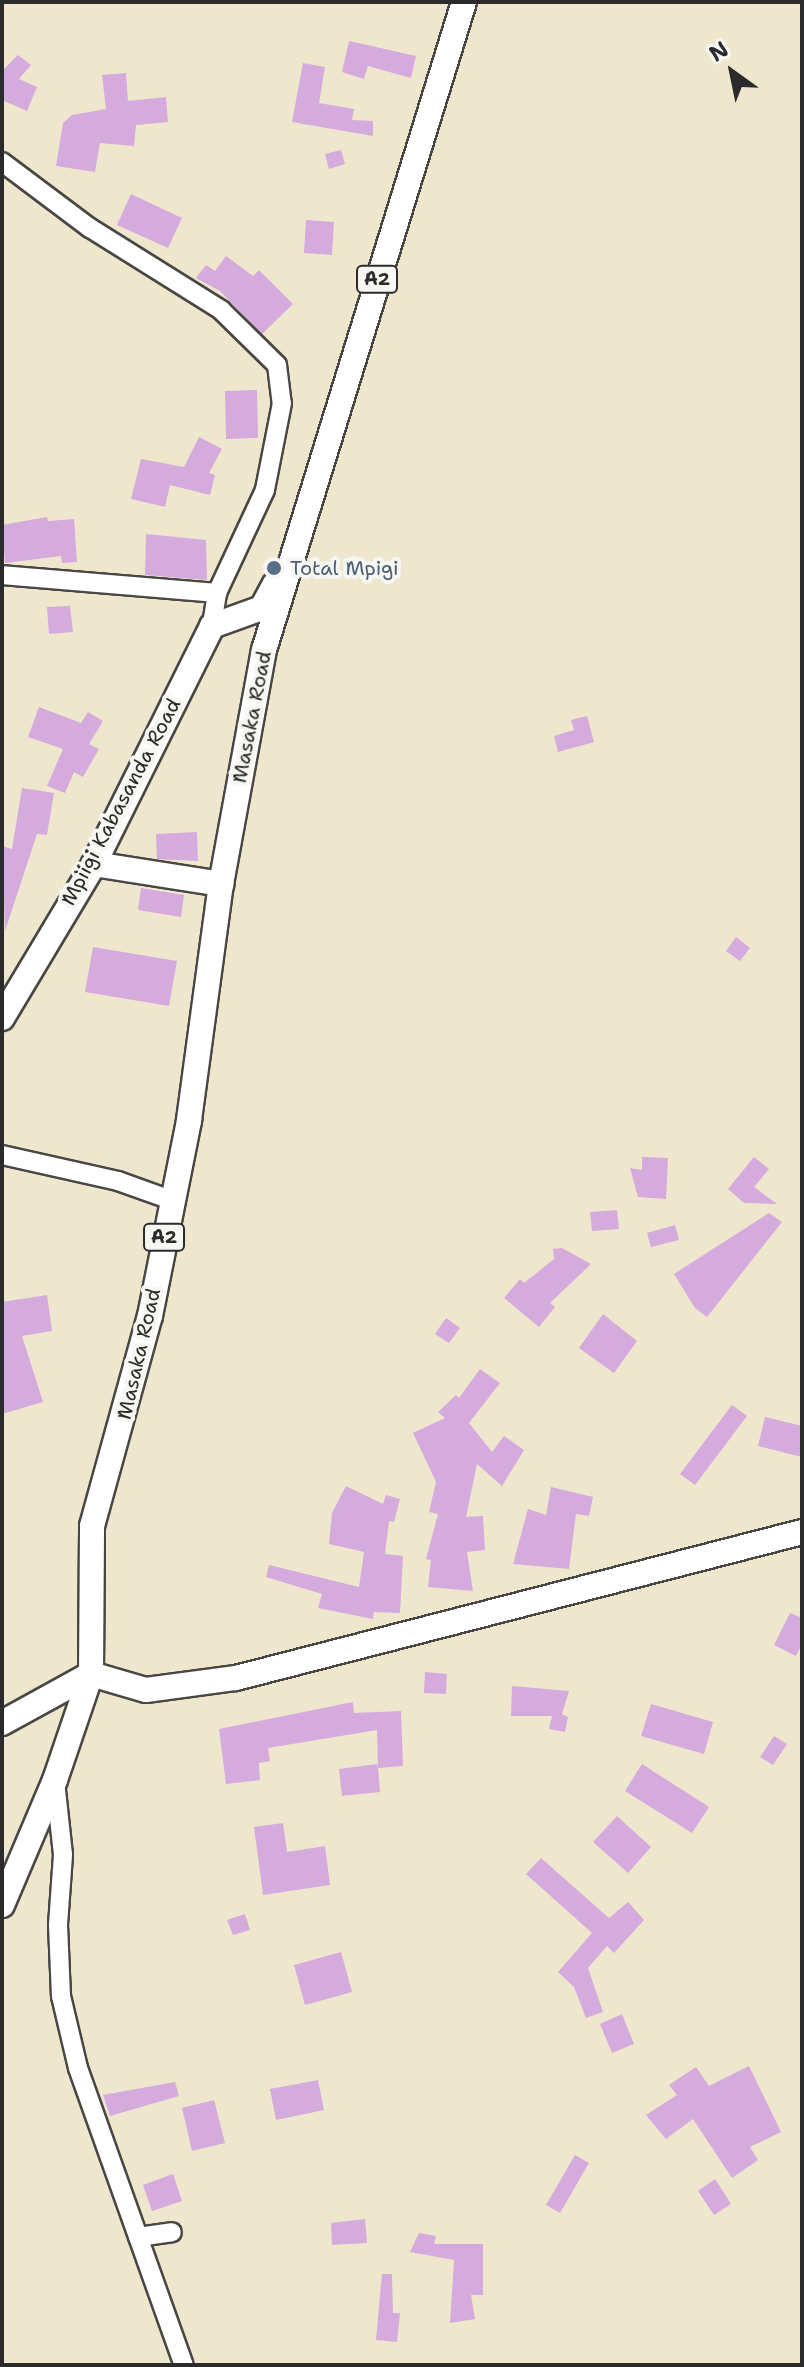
<!DOCTYPE html>
<style>
body{margin:0}
#map{position:relative;width:804px;height:2367px;overflow:hidden;background:#eee7ce;font-family:"Shantell Sans",sans-serif}
div>[style]{position:absolute}
[style*='--x']{left:calc(var(--x)*1px);top:calc(var(--y)*1px);width:calc(var(--w)*1px);rotate:calc(var(--a)*1deg)}
.building>*{inset:0;background:#d5aadc}
.roads{filter:drop-shadow(2px 0 #484743) drop-shadow(-2px 0 #484743) drop-shadow(0 2px #484743) drop-shadow(0 -2px #484743)}
.minor>*{height:18px;margin:-9px;padding:0 9px;transform-origin:9px;border-radius:9px;background:#fff}
.major>*{height:24px;margin:-12px;padding:0 12px;transform-origin:12px;border-radius:12px;background:#fff}
.dots>*{width:22px;height:22px;translate:-50% -50%;box-sizing:border-box;border:4px solid #f6f6f2;border-radius:50%}
span{translate:-50% -50%;white-space:nowrap;text-align:center;line-height:1.15;-webkit-text-stroke:8px #f6f6f2;paint-order:stroke}
.shield-label span{padding:2px 6px;background:#f6f6f2;border:2px solid;border-radius:6px;-webkit-text-stroke-width:0}
.shield-label{font-size:18px;color:#2b2b2b;font-weight:700}
.service-label{font-size:20px;color:#4e5e75}
.left{translate:0 -50%;text-align:left}
.street-label{font-size:20px;color:#2b2b2b}
.frame{position:absolute;inset:0;border:4px solid #2b2b2b;pointer-events:none}
.north{position:absolute;left:692px;top:32px;width:80px;height:80px;-webkit-text-stroke:6px #f6f6f2;paint-order:stroke;rotate:327deg;font-size:22px;font-weight:700;line-height:32px;text-align:center;color:#2b2b2b}
.north::after{content:'';display:block;margin:auto;width:28px;height:36px;background:#2b2b2b;clip-path:polygon(50% 0,100% 100%,50% 72%,0 100%)}
</style>
<div id="map">
<div class="building">
<i style="clip-path:polygon(349px 41px,416px 56px,411px 78px,368px 66px,364px 79px,342px 72px)"></i>
<i style="clip-path:polygon(18px 55px,31px 65px,19px 79px,37px 87px,27px 111px,2px 100px,2px 71px)"></i>
<i style="clip-path:polygon(303px 63px,325px 67px,319px 103px,354px 109px,352px 120px,373px 121px,373px 136px,292px 122px)"></i>
<i style="clip-path:polygon(126px 73px,128px 101px,166px 97px,168px 122px,136px 125px,134px 146px,100px 143px,95px 172px,56px 166px,63px 123px,72px 115px,106px 109px,102px 75px)"></i>
<i style="clip-path:polygon(341px 150px,345px 164px,329px 169px,325px 154px)"></i>
<i style="clip-path:polygon(131px 194px,182px 218px,168px 248px,117px 225px)"></i>
<i style="clip-path:polygon(306px 220px,334px 222px,332px 255px,304px 253px)"></i>
<i style="clip-path:polygon(226px 256px,253px 276px,259px 270px,293px 304px,262px 334px,220px 291px,196px 278px,206px 265px,215px 271px)"></i>
<i style="clip-path:polygon(257px 390px,258px 438px,226px 439px,225px 391px)"></i>
<i style="clip-path:polygon(199px 437px,222px 449px,209px 473px,215px 475px,210px 495px,170px 485px,165px 507px,131px 499px,141px 459px,184px 467px)"></i>
<i style="clip-path:polygon(47px 517px,48px 521px,74px 519px,77px 562px,62px 563px,61px 556px,5px 563px,2px 525px)"></i>
<i style="clip-path:polygon(146px 534px,206px 540px,207px 580px,145px 575px)"></i>
<i style="clip-path:polygon(70px 606px,73px 632px,49px 634px,47px 607px)"></i>
<i style="clip-path:polygon(39px 707px,81px 723px,88px 712px,103px 721px,89px 744px,99px 749px,83px 777px,74px 772px,65px 793px,47px 786px,63px 749px,28px 737px)"></i>
<i style="clip-path:polygon(587px 716px,594px 742px,558px 752px,554px 736px,574px 730px,571px 720px)"></i>
<i style="clip-path:polygon(22px 788px,54px 793px,47px 835px,37px 834px,5px 931px,2px 846px,12px 849px)"></i>
<i style="clip-path:polygon(197px 832px,198px 861px,157px 859px,156px 834px)"></i>
<i style="clip-path:polygon(141px 888px,184px 895px,181px 917px,138px 910px)"></i>
<i style="clip-path:polygon(736px 937px,750px 948px,740px 961px,726px 951px)"></i>
<i style="clip-path:polygon(93px 947px,177px 961px,169px 1006px,85px 992px)"></i>
<i style="clip-path:polygon(642px 1157px,668px 1158px,666px 1199px,638px 1197px,630px 1168px,642px 1170px)"></i>
<i style="clip-path:polygon(754px 1157px,769px 1169px,754px 1187px,777px 1204px,744px 1203px,728px 1189px)"></i>
<i style="clip-path:polygon(617px 1210px,619px 1229px,592px 1231px,590px 1212px)"></i>
<i style="clip-path:polygon(769px 1213px,782px 1222px,707px 1317px,695px 1308px,674px 1274px)"></i>
<i style="clip-path:polygon(675px 1225px,679px 1240px,651px 1247px,647px 1233px)"></i>
<i style="clip-path:polygon(562px 1248px,591px 1264px,550px 1303px,555px 1307px,539px 1327px,504px 1298px,520px 1279px,524px 1283px,554px 1259px,553px 1249px)"></i>
<i style="clip-path:polygon(47px 1295px,52px 1331px,22px 1336px,43px 1402px,2px 1414px,2px 1302px)"></i>
<i style="clip-path:polygon(603px 1314px,637px 1341px,614px 1373px,579px 1348px)"></i>
<i style="clip-path:polygon(446px 1318px,460px 1328px,449px 1343px,435px 1334px)"></i>
<i style="clip-path:polygon(480px 1369px,500px 1383px,469px 1423px,492px 1452px,504px 1436px,524px 1450px,502px 1486px,477px 1464px,466px 1517px,483px 1516px,485px 1550px,467px 1552px,473px 1591px,428px 1587px,431px 1560px,426px 1559px,438px 1514px,429px 1512px,436px 1482px,413px 1433px,445px 1418px,438px 1412px,456px 1395px,459px 1398px)"></i>
<i style="clip-path:polygon(732px 1405px,747px 1416px,695px 1485px,680px 1474px)"></i>
<i style="clip-path:polygon(765px 1417px,802px 1426px,802px 1457px,758px 1446px)"></i>
<i style="clip-path:polygon(346px 1486px,383px 1504px,386px 1495px,400px 1499px,394px 1522px,389px 1521px,385px 1554px,403px 1556px,400px 1613px,374px 1612px,373px 1619px,318px 1608px,322px 1594px,266px 1577px,269px 1565px,359px 1587px,364px 1552px,329px 1544px,332px 1513px)"></i>
<i style="clip-path:polygon(551px 1487px,593px 1497px,589px 1516px,576px 1514px,569px 1569px,513px 1564px,528px 1509px,546px 1515px)"></i>
<i style="clip-path:polygon(790px 1613px,802px 1618px,802px 1644px,796px 1656px,774px 1645px)"></i>
<i style="clip-path:polygon(425px 1672px,447px 1674px,446px 1694px,424px 1693px)"></i>
<i style="clip-path:polygon(512px 1686px,569px 1691px,562px 1714px,568px 1717px,565px 1732px,549px 1729px,552px 1716px,511px 1716px)"></i>
<i style="clip-path:polygon(353px 1702px,354px 1713px,401px 1711px,403px 1766px,378px 1768px,380px 1792px,342px 1796px,339px 1769px,377px 1764px,378px 1768px,377px 1730px,268px 1748px,270px 1761px,259px 1763px,260px 1780px,226px 1784px,219px 1729px)"></i>
<i style="clip-path:polygon(651px 1704px,713px 1722px,704px 1754px,641px 1736px)"></i>
<i style="clip-path:polygon(774px 1736px,787px 1744px,773px 1765px,760px 1757px)"></i>
<i style="clip-path:polygon(642px 1764px,709px 1807px,692px 1833px,625px 1791px)"></i>
<i style="clip-path:polygon(617px 1816px,651px 1847px,628px 1873px,593px 1842px)"></i>
<i style="clip-path:polygon(283px 1823px,287px 1852px,325px 1846px,330px 1885px,263px 1895px,254px 1827px)"></i>
<i style="clip-path:polygon(541px 1858px,609px 1918px,628px 1902px,644px 1920px,614px 1953px,607px 1946px,588px 1968px,603px 2012px,586px 2018px,574px 1987px,558px 1972px,592px 1933px,526px 1874px)"></i>
<i style="clip-path:polygon(245px 1914px,250px 1930px,233px 1935px,227px 1920px)"></i>
<i style="clip-path:polygon(341px 1952px,352px 1992px,305px 2005px,294px 1965px)"></i>
<i style="clip-path:polygon(622px 2014px,634px 2044px,612px 2053px,600px 2024px)"></i>
<i style="clip-path:polygon(749px 2066px,781px 2132px,750px 2147px,758px 2160px,732px 2178px,693px 2119px,666px 2139px,646px 2115px,677px 2095px,669px 2085px,696px 2067px,709px 2086px)"></i>
<i style="clip-path:polygon(318px 2080px,324px 2110px,276px 2120px,270px 2089px)"></i>
<i style="clip-path:polygon(175px 2082px,179px 2096px,110px 2116px,103px 2095px)"></i>
<i style="clip-path:polygon(214px 2100px,225px 2143px,192px 2151px,182px 2108px)"></i>
<i style="clip-path:polygon(575px 2155px,589px 2163px,560px 2213px,546px 2205px)"></i>
<i style="clip-path:polygon(173px 2174px,182px 2201px,152px 2211px,143px 2185px)"></i>
<i style="clip-path:polygon(715px 2179px,731px 2204px,714px 2215px,698px 2191px)"></i>
<i style="clip-path:polygon(365px 2219px,367px 2243px,332px 2245px,331px 2223px)"></i>
<i style="clip-path:polygon(419px 2233px,436px 2236px,434px 2244px,483px 2244px,483px 2295px,471px 2295px,475px 2319px,450px 2323px,454px 2260px,410px 2252px)"></i>
<i style="clip-path:polygon(382px 2274px,392px 2274px,393px 2313px,400px 2313px,397px 2342px,376px 2340px)"></i>
</div>
<div class="roads">
<div class="minor">
<i style="--x:2;--y:162;--w:110;--a:36.9"></i>
<i style="--x:90;--y:228;--w:155;--a:32"></i>
<i style="--x:221;--y:310;--w:78;--a:44.5"></i>
<i style="--x:277;--y:365;--w:38;--a:83"></i>
<i style="--x:282;--y:403;--w:89;--a:101.1"></i>
<i style="--x:265;--y:490;--w:114;--a:115"></i>
<i style="--x:217;--y:593;--w:33;--a:99"></i>
<i style="--x:2;--y:575;--w:216;--a:4.8"></i>
<i style="--x:2;--y:1155;--w:119;--a:12.6"></i>
<i style="--x:118;--y:1181;--w:56;--a:19.7"></i>
<i style="--x:55;--y:1781;--w:74;--a:83.8"></i>
<i style="--x:63;--y:1855;--w:70;--a:94.1"></i>
<i style="--x:58;--y:1925;--w:71;--a:87.6"></i>
<i style="--x:61;--y:1996;--w:74;--a:76.7"></i>
<i style="--x:78;--y:2068;--w:315;--a:70.4"></i>
<i style="--x:138;--y:2237;--w:34;--a:-8"></i>
</div>
<div class="major">
<i style="--x:94;--y:864;--w:129;--a:8.9"></i>
<i style="--x:2;--y:1018;--w:179;--a:-59.1"></i>
<i style="--x:94;--y:864;--w:266;--a:-63.6"></i>
<i style="--x:212;--y:626;--w:53;--a:-19.8"></i>
<i style="--x:262;--y:608;--w:26;--a:-62"></i>
<i style="--x:2;--y:1723;--w:102;--a:-28.8"></i>
<i style="--x:91;--y:1674;--w:57;--a:16.2"></i>
<i style="--x:146;--y:1690;--w:91;--a:-7.6"></i>
<i style="--x:236;--y:1678;--w:585;--a:-14.46"></i>
<i style="--x:2;--y:1905;--w:136;--a:-67"></i>
<i style="--x:55;--y:1780;--w:112;--a:-71.2"></i>
<i style="--x:91;--y:1674;--w:148;--a:-89.6"></i>
<i style="--x:92;--y:1526;--w:218;--a:-74.6"></i>
<i style="--x:150;--y:1316;--w:200;--a:-78.7"></i>
<i style="--x:189;--y:1120;--w:238;--a:-82.3"></i>
<i style="--x:221;--y:884;--w:238;--a:-79.6"></i>
<i style="--x:264;--y:650;--w:678;--a:-72.85"></i>
</div>
</div>
<div class="dots">
<i style="left:274px;top:568px;background:#5c6f8a"></i>
</div>
<div class="shield-label">
<span style="left:377px;top:279px">A2</span>
<span style="left:164px;top:1237px">A2</span>
</div>
<div class="service-label">
<span class="left" style="left:290px;top:568px">Total Mpigi</span>
</div>
<div class="street-label">
<span style="left:252px;top:717px;rotate:-79deg">Masaka Road</span>
<span style="left:121px;top:802px;rotate:-62deg">Mpiigi Kabasanda Road</span>
<span style="left:139px;top:1354px;rotate:-77deg">Masaka Road</span>
</div>
<div class="frame"></div>
<div class="north">N</div>
</div>
